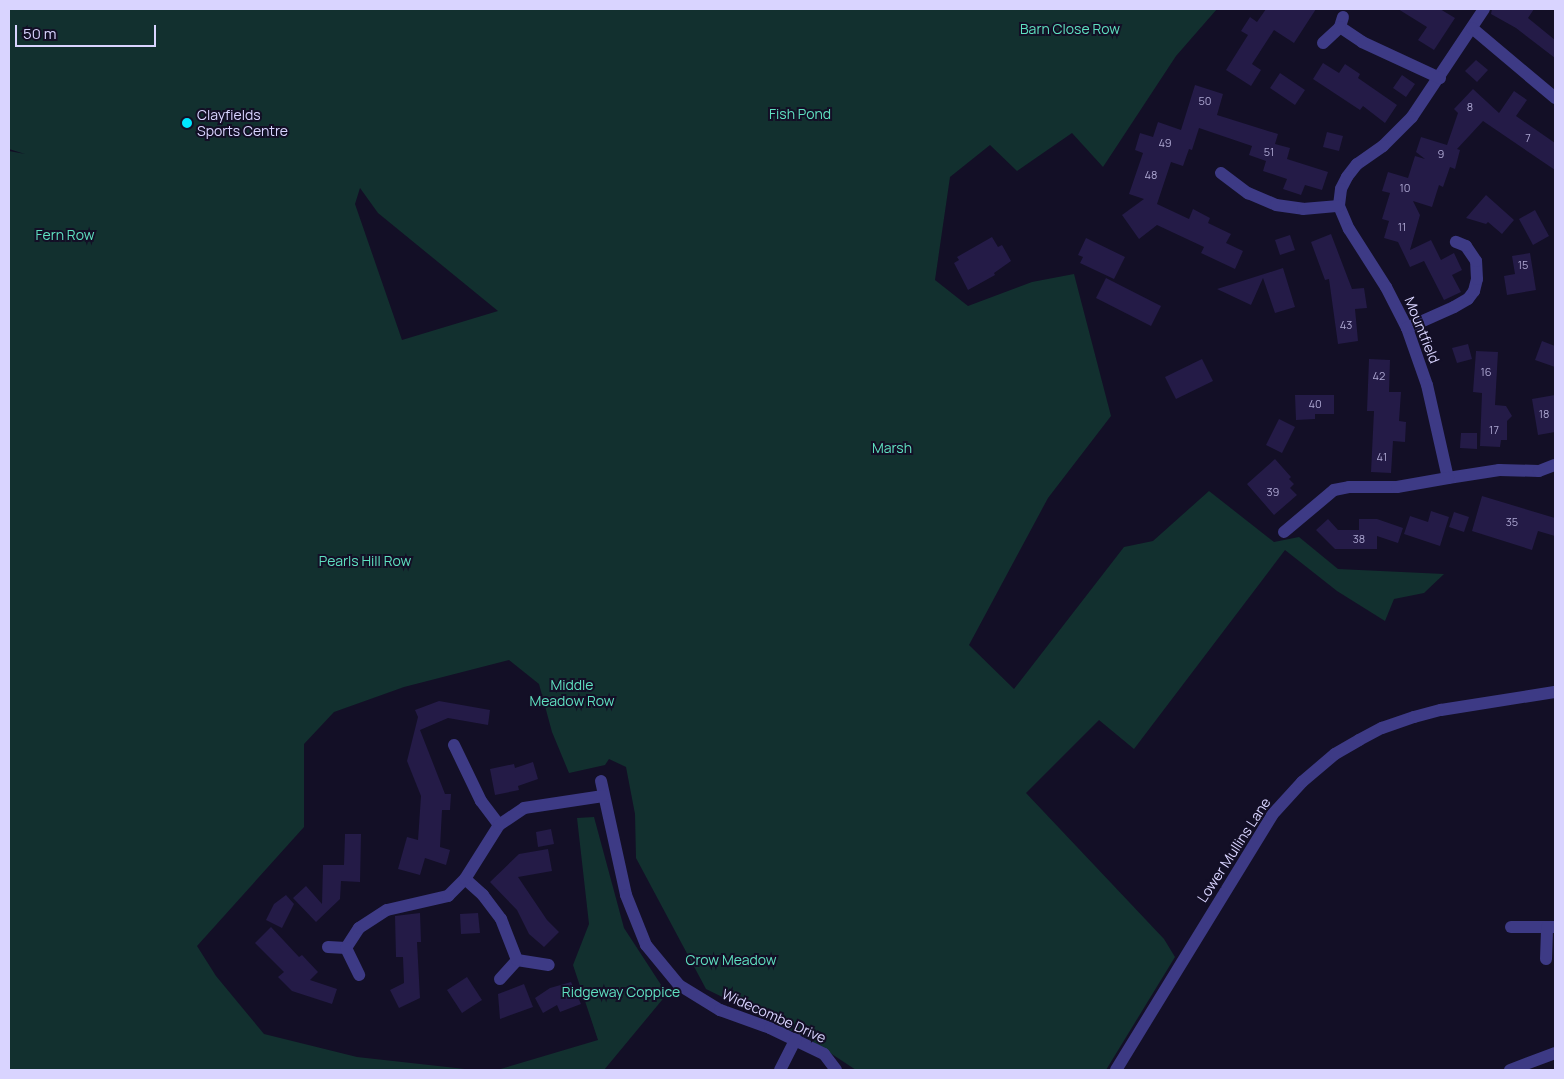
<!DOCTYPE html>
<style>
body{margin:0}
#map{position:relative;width:1564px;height:1079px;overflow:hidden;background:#130f26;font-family:Manrope,sans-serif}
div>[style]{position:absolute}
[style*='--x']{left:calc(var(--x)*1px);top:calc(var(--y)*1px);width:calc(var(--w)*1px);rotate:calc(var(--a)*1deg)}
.green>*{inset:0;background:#12302f}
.building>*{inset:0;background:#241b47}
.street>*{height:12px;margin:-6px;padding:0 6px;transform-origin:6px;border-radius:6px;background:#3d3a85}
.dots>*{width:14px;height:14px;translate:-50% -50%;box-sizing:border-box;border:2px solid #130f26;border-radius:50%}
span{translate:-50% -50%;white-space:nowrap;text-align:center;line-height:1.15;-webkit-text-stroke:4px #130f26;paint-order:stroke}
.number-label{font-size:11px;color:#aca6d1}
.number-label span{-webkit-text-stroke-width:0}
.park-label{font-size:14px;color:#5fe0c0}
.poi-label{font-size:14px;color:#d9d4ff}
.left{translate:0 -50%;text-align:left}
.street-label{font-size:14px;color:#d9d4ff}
.frame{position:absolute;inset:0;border:10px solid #d9d4ff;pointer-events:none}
.scale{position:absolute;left:15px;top:25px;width:141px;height:22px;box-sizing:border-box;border:2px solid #d9d4ff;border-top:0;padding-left:6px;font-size:15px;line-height:18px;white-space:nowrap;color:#d9d4ff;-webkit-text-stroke:4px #130f26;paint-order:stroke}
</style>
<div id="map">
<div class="green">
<i style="clip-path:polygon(evenodd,9px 9px,1217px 9px,1176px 56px,1103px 167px,1072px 133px,1017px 171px,990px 145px,950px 177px,935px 280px,968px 306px,1032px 282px,1074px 274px,1111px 416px,1048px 498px,969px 645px,1014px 689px,1124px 547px,1153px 541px,1209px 491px,1274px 542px,1299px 537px,1338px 569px,1444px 574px,1424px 593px,1394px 599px,1385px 621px,1337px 591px,1285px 550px,1134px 749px,1099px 720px,1026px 793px,1164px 939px,1175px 957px,1106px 1070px,856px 1070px,812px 1041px,706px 989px,636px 858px,635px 814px,626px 767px,609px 759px,605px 765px,569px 773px,552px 732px,539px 684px,509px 660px,404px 687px,334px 712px,304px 744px,304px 827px,197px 946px,216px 976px,264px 1034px,357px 1057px,474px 1070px,9px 1070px,9px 151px,25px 154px,9px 149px,9px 9px,360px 188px,378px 213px,498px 311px,402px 340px,355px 204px,360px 188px)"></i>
<i style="clip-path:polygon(594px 817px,624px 928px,667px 994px,604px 1070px,497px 1070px,598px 1040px,573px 965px,589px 924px,577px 818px)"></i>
</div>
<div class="building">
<i style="clip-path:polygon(1266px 9px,1316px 9px,1294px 43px,1274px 30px,1252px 64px,1261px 70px,1251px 86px,1226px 70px,1248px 35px,1241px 31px,1250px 17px,1257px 22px)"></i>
<i style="clip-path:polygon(1398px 9px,1440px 9px,1455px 18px,1434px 50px,1418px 40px,1427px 27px)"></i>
<i style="clip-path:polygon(1492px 9px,1534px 9px,1528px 18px,1555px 40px,1555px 58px,1516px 28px,1491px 14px)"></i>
<i style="clip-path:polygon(1476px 60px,1488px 70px,1477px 82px,1465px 71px)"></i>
<i style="clip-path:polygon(1323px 63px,1339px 73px,1345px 64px,1360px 74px,1358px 78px,1397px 105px,1385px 123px,1363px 106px,1360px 110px,1313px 79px)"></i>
<i style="clip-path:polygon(1280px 73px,1305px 90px,1295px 105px,1270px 88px)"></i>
<i style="clip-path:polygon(1402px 75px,1415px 84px,1406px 97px,1393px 88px)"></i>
<i style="clip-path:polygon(1195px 85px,1223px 94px,1217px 115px,1278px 134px,1275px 144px,1290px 148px,1287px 159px,1328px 172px,1322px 190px,1305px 185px,1301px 195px,1283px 189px,1287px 179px,1263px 171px,1266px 161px,1249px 155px,1252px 146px,1199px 128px,1192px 150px,1189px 149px,1183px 166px,1171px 162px,1157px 204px,1189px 219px,1193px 209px,1210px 218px,1208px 223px,1231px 234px,1226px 243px,1243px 251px,1235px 269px,1201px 253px,1204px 247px,1157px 225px,1139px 239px,1122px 215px,1144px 199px,1129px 194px,1143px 153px,1135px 150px,1140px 133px,1153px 137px,1158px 122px,1181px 130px)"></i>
<i style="clip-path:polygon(1473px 89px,1499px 113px,1514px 91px,1527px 100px,1516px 116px,1555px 143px,1555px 170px,1483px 121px,1457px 149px,1460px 150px,1455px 169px,1450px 167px,1443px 187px,1439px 185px,1432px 207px,1413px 201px,1420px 215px,1410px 250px,1431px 240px,1441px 260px,1454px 253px,1462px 270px,1452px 275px,1461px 292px,1444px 300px,1424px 261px,1410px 267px,1398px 242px,1384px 238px,1389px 221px,1382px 219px,1390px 193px,1382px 191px,1388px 172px,1408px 178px,1415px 156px,1425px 159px,1416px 152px,1421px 137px,1447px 145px,1458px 113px,1454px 109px)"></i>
<i style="clip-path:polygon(1327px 132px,1343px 136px,1339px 151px,1323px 147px)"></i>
<i style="clip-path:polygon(1486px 195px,1514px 220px,1502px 234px,1488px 222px,1486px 224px,1466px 218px)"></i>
<i style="clip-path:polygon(1535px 210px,1549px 236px,1533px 245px,1519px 219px)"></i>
<i style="clip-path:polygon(1331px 234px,1352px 289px,1364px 288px,1367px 308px,1355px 309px,1358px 341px,1338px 344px,1329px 279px,1325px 280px,1311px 242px)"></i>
<i style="clip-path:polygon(1290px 235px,1295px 250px,1280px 255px,1275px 240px)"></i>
<i style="clip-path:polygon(992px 237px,998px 247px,1002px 245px,1011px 261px,994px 273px,995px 275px,968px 290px,954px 263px,959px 260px,957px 257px)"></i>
<i style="clip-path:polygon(1086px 238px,1125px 257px,1114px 279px,1080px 263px,1083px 257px,1078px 255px)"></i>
<i style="clip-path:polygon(1530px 253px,1536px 290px,1507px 295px,1504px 276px,1515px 274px,1512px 256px)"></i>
<i style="clip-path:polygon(1283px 268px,1295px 307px,1275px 313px,1263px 278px,1251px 305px,1217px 289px)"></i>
<i style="clip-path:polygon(1106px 278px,1161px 306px,1151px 326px,1096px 298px)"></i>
<i style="clip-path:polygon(1542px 341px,1555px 346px,1555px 367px,1535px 360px)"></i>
<i style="clip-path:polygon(1468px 344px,1472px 359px,1457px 363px,1452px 348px)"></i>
<i style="clip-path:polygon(1476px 351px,1498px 352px,1495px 405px,1506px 406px,1512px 416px,1507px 421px,1507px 440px,1501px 440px,1500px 447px,1480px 446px,1482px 393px,1473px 392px)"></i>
<i style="clip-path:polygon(1202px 359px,1213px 381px,1176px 399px,1165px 377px)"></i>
<i style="clip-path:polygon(1369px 359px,1390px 360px,1389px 392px,1401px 392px,1399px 421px,1406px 422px,1405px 442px,1393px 441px,1391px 473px,1371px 472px,1374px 411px,1367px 411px)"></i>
<i style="clip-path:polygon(1295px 395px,1334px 395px,1334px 414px,1315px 414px,1315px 419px,1296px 420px)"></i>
<i style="clip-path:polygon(1555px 395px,1555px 432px,1538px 435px,1532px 399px)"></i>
<i style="clip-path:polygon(1279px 419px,1295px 427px,1282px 453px,1266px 445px)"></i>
<i style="clip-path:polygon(1461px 433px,1477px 433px,1477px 449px,1460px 448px)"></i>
<i style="clip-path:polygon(1275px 459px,1291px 477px,1289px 479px,1294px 484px,1290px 488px,1297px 495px,1274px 515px,1247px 484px)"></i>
<i style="clip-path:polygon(1482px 496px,1555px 518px,1555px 536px,1538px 531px,1532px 550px,1472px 531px)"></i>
<i style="clip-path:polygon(1431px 511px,1449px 517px,1440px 546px,1404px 534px,1410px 516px,1428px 522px)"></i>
<i style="clip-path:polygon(1454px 512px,1469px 517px,1464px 532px,1449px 527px)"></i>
<i style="clip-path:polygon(1328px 519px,1338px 530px,1359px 530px,1359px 519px,1377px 519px,1403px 528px,1398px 543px,1377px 536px,1377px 549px,1335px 549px,1316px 530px)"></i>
<i style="clip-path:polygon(439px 701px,490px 710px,488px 725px,448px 718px,420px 730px,445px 794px,451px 794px,450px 810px,442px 810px,440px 847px,450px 850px,446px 865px,425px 858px,420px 875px,398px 869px,407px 837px,418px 840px,421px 796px,407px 761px,418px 717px,415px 710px)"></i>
<i style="clip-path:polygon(533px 762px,538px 779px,518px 786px,519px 790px,495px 795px,490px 769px,514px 764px,515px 768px)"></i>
<i style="clip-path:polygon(551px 829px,554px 844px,538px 847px,536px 832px)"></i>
<i style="clip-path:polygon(345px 834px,361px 834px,360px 882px,341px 881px,340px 899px,316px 922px,293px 898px,306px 886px,322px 904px,323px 865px,344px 865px)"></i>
<i style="clip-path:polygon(548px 849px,552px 871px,518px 877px,547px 920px,559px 932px,544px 947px,529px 934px,517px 910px,490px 882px,519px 854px)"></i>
<i style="clip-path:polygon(286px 895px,294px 904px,282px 928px,266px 920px,274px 904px)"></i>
<i style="clip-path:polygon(420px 913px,421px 942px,417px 942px,420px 998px,399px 1008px,390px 990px,404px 983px,403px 957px,396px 957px,395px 916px)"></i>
<i style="clip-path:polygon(478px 913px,480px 933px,461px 934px,460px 914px)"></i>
<i style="clip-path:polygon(271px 927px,299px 957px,302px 955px,318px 972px,310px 980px,337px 989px,332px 1004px,292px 991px,278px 977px,284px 972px,255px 943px)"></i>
<i style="clip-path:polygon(467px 977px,482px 1000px,462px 1013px,447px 990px)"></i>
<i style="clip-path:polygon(571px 982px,581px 1004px,560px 1012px,557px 1005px,543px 1013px,535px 998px,550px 988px)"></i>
<i style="clip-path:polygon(524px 984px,533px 1007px,500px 1019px,498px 994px)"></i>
</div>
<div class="street">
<i style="--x:1484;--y:9;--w:130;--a:123.7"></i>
<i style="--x:1412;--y:117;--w:41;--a:135"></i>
<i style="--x:1383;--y:146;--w:32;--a:145"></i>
<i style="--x:1357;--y:164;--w:16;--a:128"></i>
<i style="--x:1347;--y:177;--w:13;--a:117"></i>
<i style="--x:1341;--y:189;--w:17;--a:97"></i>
<i style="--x:1339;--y:206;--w:25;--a:67"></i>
<i style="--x:1349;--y:229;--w:69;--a:57.5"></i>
<i style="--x:1386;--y:287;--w:46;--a:62.9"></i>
<i style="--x:1407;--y:328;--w:60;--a:70.7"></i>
<i style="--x:1427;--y:385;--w:95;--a:77.3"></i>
<i style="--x:1448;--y:478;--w:52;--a:-8.9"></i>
<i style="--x:1499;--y:470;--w:40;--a:1.4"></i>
<i style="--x:1539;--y:471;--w:17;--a:-21"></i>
<i style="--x:1343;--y:17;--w:10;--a:107"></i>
<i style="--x:1340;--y:27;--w:27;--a:34"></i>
<i style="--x:1362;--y:42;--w:86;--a:24.8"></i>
<i style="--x:1472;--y:28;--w:109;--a:40.1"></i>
<i style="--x:1323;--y:43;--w:23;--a:-43"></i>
<i style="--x:1221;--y:173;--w:34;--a:37"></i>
<i style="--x:1248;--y:193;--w:30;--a:23"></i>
<i style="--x:1276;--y:205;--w:27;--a:8"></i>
<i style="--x:1303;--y:209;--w:36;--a:-5"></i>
<i style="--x:1407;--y:328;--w:51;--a:-24.1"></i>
<i style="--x:1454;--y:307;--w:16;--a:-30"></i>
<i style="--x:1468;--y:299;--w:10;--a:-53"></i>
<i style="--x:1474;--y:291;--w:12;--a:-76"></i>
<i style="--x:1477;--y:279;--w:18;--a:-93"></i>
<i style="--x:1476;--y:261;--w:18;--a:-124"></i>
<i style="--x:1466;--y:246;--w:11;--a:-158"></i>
<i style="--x:1284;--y:532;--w:65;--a:-40"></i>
<i style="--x:1334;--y:490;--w:15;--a:-11"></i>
<i style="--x:1349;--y:487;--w:48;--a:0"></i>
<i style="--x:1397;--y:487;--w:52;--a:-10"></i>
<i style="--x:454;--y:745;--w:62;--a:64.3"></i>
<i style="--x:481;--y:801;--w:30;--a:53"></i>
<i style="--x:601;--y:781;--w:117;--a:77.6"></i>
<i style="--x:626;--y:895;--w:54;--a:68.2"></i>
<i style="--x:646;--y:945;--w:52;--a:50.5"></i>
<i style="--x:679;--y:985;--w:48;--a:31.4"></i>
<i style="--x:720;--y:1010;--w:53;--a:19.8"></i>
<i style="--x:770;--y:1028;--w:60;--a:25.7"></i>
<i style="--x:824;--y:1054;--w:20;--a:53"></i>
<i style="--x:1511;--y:927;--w:44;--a:0"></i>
<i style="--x:328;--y:947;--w:18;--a:3"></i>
<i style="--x:346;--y:948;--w:24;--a:-57"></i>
<i style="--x:359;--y:928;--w:33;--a:-33"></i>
<i style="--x:387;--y:910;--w:63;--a:-12.9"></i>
<i style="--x:448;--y:896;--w:24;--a:-45"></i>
<i style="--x:346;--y:948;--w:30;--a:64"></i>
<i style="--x:1546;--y:959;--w:32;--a:-88"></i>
<i style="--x:517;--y:960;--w:32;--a:9"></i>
<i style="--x:500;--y:979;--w:25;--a:-48"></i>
<i style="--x:517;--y:960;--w:44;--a:-111.3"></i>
<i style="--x:501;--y:919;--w:30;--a:-127"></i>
<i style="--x:483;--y:895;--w:24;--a:-138"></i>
<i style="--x:465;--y:879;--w:64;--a:-57.8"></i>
<i style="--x:499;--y:825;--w:30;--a:-34"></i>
<i style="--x:524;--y:808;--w:80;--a:-8.6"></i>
<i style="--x:780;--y:1070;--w:35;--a:-63"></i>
<i style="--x:1116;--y:1070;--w:299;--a:-58.5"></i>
<i style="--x:1272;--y:815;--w:45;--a:-47.7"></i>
<i style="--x:1302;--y:782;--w:43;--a:-40.3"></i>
<i style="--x:1335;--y:754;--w:28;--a:-30"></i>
<i style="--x:1359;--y:740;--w:26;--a:-28"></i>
<i style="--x:1382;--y:728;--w:34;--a:-19"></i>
<i style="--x:1414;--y:717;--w:28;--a:-15"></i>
<i style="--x:1441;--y:710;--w:115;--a:-9"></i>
<i style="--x:1510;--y:1070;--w:48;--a:-20.7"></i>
</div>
<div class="dots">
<i style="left:187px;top:123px;background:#00e5ff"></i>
</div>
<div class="number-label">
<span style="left:1205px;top:101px">50</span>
<span style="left:1470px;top:107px">8</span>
<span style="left:1528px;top:138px">7</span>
<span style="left:1165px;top:143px">49</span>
<span style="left:1269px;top:152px">51</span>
<span style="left:1441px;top:154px">9</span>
<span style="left:1151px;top:175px">48</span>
<span style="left:1405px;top:188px">10</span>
<span style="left:1402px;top:227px">11</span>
<span style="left:1523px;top:265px">15</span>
<span style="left:1346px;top:325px">43</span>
<span style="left:1486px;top:372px">16</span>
<span style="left:1379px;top:376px">42</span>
<span style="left:1315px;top:404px">40</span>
<span style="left:1544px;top:414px">18</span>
<span style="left:1494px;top:430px">17</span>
<span style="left:1382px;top:457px">41</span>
<span style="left:1273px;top:492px">39</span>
<span style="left:1512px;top:522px">35</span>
<span style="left:1359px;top:539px">38</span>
</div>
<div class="park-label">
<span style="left:1070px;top:29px">Barn Close Row</span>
<span style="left:800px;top:114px">Fish Pond</span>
<span style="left:65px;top:235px">Fern Row</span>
<span style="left:892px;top:448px">Marsh</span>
<span style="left:365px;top:561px">Pearls Hill Row</span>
<span style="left:572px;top:693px">Middle<br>Meadow Row</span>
<span style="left:731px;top:960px">Crow Meadow</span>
<span style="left:621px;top:992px">Ridgeway Coppice</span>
</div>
<div class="poi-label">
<span class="left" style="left:197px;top:123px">Clayfields<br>Sports Centre</span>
</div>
<div class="street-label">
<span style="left:1422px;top:330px;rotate:68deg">Mountfield</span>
<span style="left:1234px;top:850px;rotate:-57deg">Lower Mullins Lane</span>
<span style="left:774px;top:1016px;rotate:24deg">Widecombe Drive</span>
</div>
<div class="frame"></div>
<div class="scale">50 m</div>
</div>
